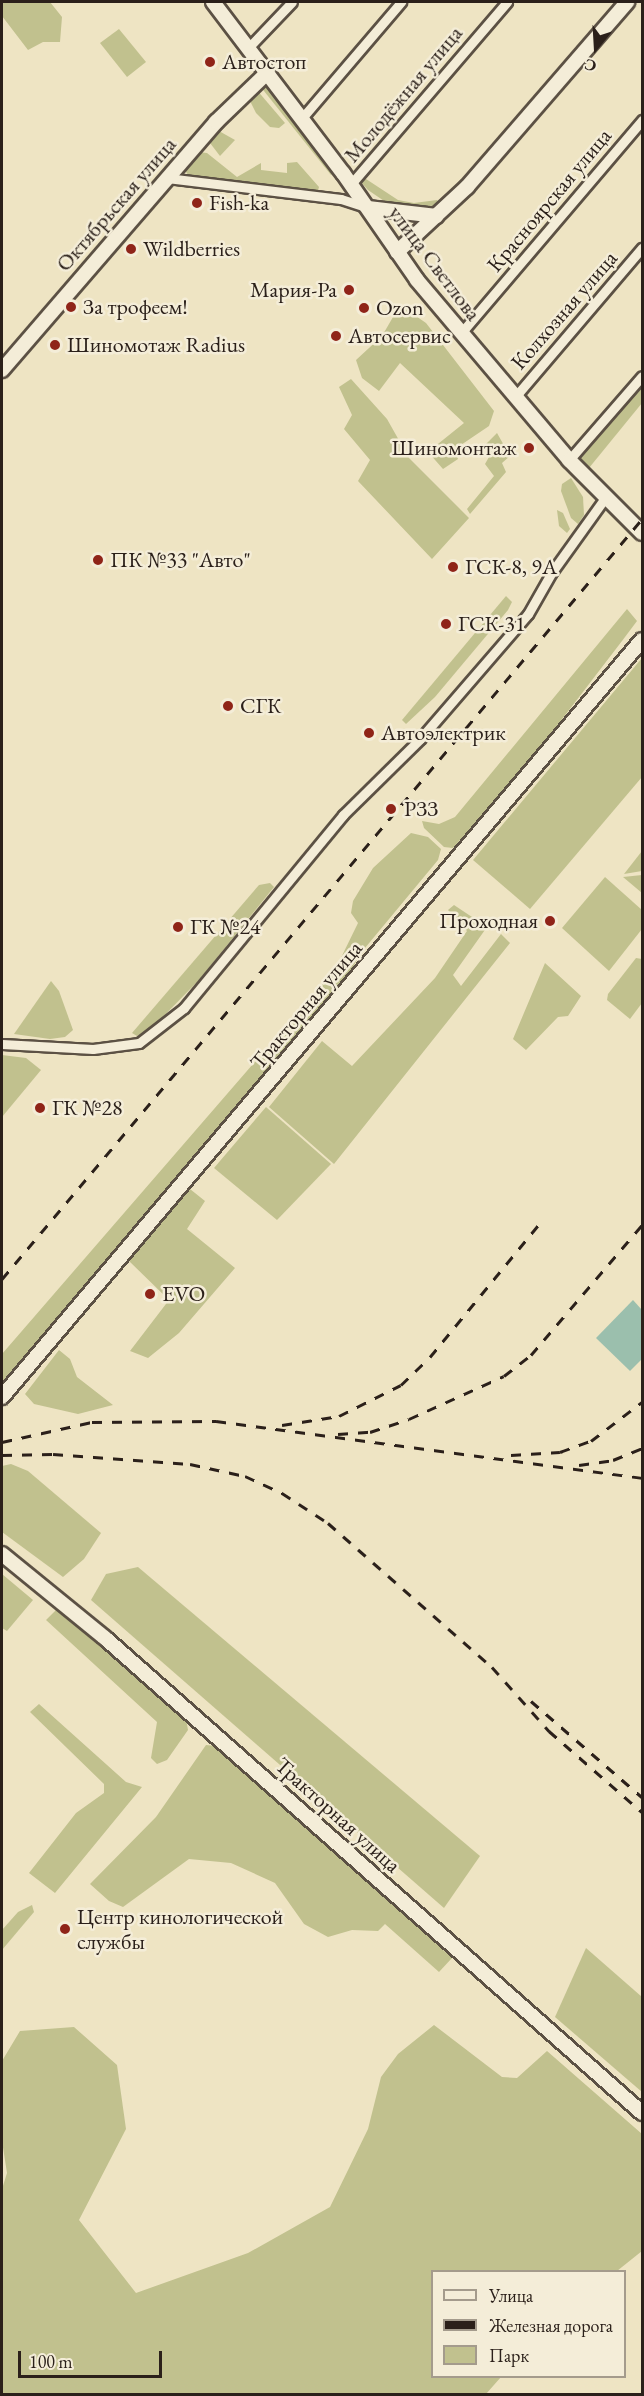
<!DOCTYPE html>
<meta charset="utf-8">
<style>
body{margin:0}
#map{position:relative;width:644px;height:2396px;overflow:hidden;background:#eee4c3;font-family:"EB Garamond",serif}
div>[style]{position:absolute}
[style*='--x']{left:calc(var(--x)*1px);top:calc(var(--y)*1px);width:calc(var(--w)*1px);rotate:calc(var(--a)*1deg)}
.green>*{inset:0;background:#c1c18e}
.water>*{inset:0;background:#9bbfad}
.roads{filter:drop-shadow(2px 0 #5c5144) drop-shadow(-2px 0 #5c5144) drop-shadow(0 2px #5c5144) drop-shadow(0 -2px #5c5144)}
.minor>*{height:9px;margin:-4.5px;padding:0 4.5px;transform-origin:4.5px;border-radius:4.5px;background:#f4edd8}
.secondary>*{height:14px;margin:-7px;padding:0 7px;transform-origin:7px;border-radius:7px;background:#f4edd8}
.rail>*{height:3px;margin-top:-1.5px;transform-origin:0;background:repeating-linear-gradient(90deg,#2b201a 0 10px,transparent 0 20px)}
.dots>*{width:16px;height:16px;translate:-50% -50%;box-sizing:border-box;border:3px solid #f4edd8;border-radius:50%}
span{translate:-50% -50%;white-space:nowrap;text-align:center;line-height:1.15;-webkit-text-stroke:5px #f4edd8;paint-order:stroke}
.poi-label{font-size:22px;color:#2b201a}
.left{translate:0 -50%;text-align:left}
.right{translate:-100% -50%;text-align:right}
.street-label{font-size:22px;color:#2b201a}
.frame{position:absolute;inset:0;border:3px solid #2b201a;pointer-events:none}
.legend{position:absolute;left:431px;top:2270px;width:195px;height:108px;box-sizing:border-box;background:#f4edd8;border:2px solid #a49b8c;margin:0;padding:8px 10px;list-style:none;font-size:18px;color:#2b201a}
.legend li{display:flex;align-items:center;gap:12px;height:30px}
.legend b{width:30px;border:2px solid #a49b8c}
.north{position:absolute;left:566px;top:18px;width:60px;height:60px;-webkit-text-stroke:4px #f4edd8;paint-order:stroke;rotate:198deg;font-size:16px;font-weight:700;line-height:24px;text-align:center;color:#2b201a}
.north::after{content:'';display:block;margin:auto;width:21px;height:27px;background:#2b201a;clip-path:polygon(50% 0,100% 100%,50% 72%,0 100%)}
.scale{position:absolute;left:18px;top:2351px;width:144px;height:27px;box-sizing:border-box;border:3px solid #2b201a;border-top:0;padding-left:8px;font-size:18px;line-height:21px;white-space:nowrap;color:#2b201a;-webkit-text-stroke:4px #f4edd8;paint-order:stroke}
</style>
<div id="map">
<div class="green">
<i style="clip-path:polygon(2px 2px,50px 2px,62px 17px,60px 42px,43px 42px,28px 50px,2px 16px)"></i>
<i style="clip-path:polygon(119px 29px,146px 62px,127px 77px,100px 43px)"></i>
<i style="clip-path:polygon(267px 85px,335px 172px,331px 175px,260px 86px)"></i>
<i style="clip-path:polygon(256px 89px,285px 123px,279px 128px,270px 127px,256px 113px,249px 99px)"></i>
<i style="clip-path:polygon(219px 131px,235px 140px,220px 156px,210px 143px)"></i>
<i style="clip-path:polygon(198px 152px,207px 153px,237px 177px,261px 163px,261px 170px,287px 173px,287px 163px,297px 162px,319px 187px,317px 194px,189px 176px,183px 168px)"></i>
<i style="clip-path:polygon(366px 179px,398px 200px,414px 203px,437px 200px,440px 204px,434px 209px,390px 205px,368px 190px,361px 182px)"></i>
<i style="clip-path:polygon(400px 305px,426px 323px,494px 411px,489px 426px,455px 449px,458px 459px,443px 469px,428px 452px,464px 423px,400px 363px,379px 391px,362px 378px,356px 360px,382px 336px)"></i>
<i style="clip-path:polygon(351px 379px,387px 419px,409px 458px,469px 518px,432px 559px,358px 481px,370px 460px,344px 429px,352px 415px,339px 387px)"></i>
<i style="clip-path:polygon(642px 383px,642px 403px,589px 468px,579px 458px)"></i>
<i style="clip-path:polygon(497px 433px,510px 456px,502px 463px,506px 472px,470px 514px,467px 509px,494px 476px,485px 464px,489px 457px,484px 446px)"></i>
<i style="clip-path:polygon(571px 478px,583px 497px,584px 515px,578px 524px,571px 518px,561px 491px,562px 484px)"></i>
<i style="clip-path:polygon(557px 510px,563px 513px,570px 529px,567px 533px,559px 526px)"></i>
<i style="clip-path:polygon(506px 596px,512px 602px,508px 610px,435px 697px,406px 724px,402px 720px)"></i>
<i style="clip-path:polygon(627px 609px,637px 621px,622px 641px,533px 757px,453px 848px,444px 847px,424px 828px,422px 821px,439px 824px,455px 817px)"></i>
<i style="clip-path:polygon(642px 658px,642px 777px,530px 909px,473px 860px)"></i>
<i style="clip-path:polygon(411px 833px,428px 837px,441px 849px,438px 860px,360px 954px,350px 973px,2px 1384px,2px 1354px,336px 968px,358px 923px,351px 913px,353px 901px,373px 868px)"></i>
<i style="clip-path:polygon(642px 851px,642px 871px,624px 874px)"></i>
<i style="clip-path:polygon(642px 875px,642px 893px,623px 877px)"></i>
<i style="clip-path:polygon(605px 877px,642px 910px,642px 929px,609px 971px,562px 928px)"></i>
<i style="clip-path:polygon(270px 883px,274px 887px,199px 980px,151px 1029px,137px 1036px,132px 1033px,259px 885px)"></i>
<i style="clip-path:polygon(454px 905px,487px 927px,453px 975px,461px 986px,501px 934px,510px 943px,334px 1164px,269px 1107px,322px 1041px,352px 1066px,435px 978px,467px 931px,448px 910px)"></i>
<i style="clip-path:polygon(636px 958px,642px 959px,642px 1003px,630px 1019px,607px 1000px,608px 994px)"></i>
<i style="clip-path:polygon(545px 963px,581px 996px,568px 1016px,558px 1017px,526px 1050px,513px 1039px)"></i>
<i style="clip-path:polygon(51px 981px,59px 991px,73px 1030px,65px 1037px,50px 1039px,14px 1034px)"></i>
<i style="clip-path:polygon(2px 1055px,26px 1058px,41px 1070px,2px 1117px)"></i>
<i style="clip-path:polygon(266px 1107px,331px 1164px,277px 1220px,214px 1168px)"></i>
<i style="clip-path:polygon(190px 1189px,205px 1201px,187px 1229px,235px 1268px,179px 1333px,148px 1358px,130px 1351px,169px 1300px,129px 1261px)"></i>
<i style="clip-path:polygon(59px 1350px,70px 1359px,77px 1377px,113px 1405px,78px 1414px,34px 1404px,25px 1394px)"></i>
<i style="clip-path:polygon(11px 1464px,28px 1471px,101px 1533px,84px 1559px,63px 1577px,2px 1532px,2px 1466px)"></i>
<i style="clip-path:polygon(138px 1567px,480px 1856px,444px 1908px,91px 1600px,106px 1574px)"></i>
<i style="clip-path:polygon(2px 1574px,33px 1600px,7px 1631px,2px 1628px)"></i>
<i style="clip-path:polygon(60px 1606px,186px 1719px,188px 1730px,167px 1760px,157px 1764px,151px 1758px,157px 1722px,46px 1620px)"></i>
<i style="clip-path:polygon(39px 1704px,126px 1782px,142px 1787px,55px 1893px,29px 1873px,76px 1813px,104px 1793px,104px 1784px,30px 1712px)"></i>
<i style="clip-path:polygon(206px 1745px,217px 1746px,452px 1958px,439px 1972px,385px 1924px,378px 1931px,352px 1930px,328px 1937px,304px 1924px,275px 1883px,231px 1863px,189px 1859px,123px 1907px,109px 1901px,90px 1884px,156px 1817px)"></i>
<i style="clip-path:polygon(32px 1905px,34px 1912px,2px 1950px,2px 1930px,18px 1912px)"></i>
<i style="clip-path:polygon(586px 1948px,642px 1997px,642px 2092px,555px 2017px)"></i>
<i style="clip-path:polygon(434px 2025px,502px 2077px,517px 2078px,547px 2051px,642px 2134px,642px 2251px,617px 2271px,432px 2272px,432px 2376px,501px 2377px,486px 2394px,2px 2394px,2px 2189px,7px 2173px,2px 2141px,2px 2061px,20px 2031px,74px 2027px,117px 2065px,126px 2129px,79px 2220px,136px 2293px,248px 2253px,330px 2207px,368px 2129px,381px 2077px,398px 2054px)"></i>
</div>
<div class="water">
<i style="clip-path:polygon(633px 1300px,642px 1310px,642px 1359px,630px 1371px,596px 1338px)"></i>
</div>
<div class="roads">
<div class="minor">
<i style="--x:249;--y:47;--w:62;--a:-46.3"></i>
<i style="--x:302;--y:118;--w:153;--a:-49.5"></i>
<i style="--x:167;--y:178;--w:175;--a:6.9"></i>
<i style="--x:341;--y:199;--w:26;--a:18"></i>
<i style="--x:351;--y:184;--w:240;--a:-49.4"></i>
<i style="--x:461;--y:333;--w:280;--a:-49.6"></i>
<i style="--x:515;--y:397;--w:196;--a:-49.6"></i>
<i style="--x:569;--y:460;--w:111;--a:-49"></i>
<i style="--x:2;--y:1044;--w:91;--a:3.1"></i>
<i style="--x:93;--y:1049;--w:46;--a:-7.4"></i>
<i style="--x:139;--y:1043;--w:57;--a:-37.9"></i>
<i style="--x:184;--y:1008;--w:250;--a:-50.5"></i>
<i style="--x:343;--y:815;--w:108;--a:-44.6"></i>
<i style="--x:420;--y:739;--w:165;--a:-49.2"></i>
<i style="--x:528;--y:614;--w:48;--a:-60.3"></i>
<i style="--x:552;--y:572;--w:91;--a:-54.4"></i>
</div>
<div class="secondary">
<i style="--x:213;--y:2;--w:215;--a:52.8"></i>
<i style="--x:343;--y:173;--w:130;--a:55.3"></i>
<i style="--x:417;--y:280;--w:236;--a:49.8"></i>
<i style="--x:569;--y:460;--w:103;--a:45"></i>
<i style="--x:368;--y:208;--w:69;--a:6.6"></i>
<i style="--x:397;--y:252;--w:96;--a:-42.9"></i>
<i style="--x:467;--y:187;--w:245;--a:-49.1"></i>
<i style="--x:2;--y:370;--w:328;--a:-49.2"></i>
<i style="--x:216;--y:122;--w:72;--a:-43.9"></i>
<i style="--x:2;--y:1397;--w:991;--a:-49.79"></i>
<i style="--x:2;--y:1554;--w:133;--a:39.2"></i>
<i style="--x:105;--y:1638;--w:717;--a:41.49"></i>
</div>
</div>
<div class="rail">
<i style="--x:2;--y:1279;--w:994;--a:-49.9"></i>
<i style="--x:282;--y:1425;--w:58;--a:-9"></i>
<i style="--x:339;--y:1416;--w:69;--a:-26.6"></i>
<i style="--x:401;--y:1385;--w:40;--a:-44"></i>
<i style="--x:430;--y:1357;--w:175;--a:-50.6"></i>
<i style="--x:338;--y:1434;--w:32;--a:-4"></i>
<i style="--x:370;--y:1432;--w:41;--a:-18.4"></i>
<i style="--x:409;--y:1419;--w:104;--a:-24.4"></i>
<i style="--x:504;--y:1376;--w:34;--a:-38"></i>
<i style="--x:531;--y:1355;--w:171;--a:-49.5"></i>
<i style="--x:2;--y:1442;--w:92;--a:-12.5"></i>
<i style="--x:92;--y:1422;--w:124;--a:-0.5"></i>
<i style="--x:216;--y:1421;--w:430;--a:7.6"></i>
<i style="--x:2;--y:1455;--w:51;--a:-1.1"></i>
<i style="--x:53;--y:1454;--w:137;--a:4.2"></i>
<i style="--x:190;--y:1464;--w:56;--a:12.3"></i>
<i style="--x:245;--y:1476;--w:41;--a:24.7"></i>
<i style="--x:282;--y:1493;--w:55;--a:33.1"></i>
<i style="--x:328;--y:1523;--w:218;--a:41.3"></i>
<i style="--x:492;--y:1667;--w:86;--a:48.3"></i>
<i style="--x:549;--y:1731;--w:123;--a:41.1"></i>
<i style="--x:511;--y:1455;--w:49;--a:-3.5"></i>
<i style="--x:560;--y:1452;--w:33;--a:-20"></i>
<i style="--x:591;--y:1441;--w:64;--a:-37.4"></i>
<i style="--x:579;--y:1465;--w:34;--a:-8"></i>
<i style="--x:613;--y:1460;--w:31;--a:-22"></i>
<i style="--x:531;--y:1701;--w:147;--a:40.9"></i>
</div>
<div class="dots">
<i style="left:210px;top:62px;background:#8f2418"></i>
<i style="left:197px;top:203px;background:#8f2418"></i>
<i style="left:131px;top:249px;background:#8f2418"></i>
<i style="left:349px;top:290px;background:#8f2418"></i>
<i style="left:71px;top:307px;background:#8f2418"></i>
<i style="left:364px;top:308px;background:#8f2418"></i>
<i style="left:336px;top:336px;background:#8f2418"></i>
<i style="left:55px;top:345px;background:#8f2418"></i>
<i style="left:529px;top:448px;background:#8f2418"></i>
<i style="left:98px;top:560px;background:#8f2418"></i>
<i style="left:453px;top:567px;background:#8f2418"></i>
<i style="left:446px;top:624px;background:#8f2418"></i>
<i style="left:228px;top:706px;background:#8f2418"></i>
<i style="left:369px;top:733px;background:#8f2418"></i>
<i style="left:391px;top:809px;background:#8f2418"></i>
<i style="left:550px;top:921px;background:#8f2418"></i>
<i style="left:178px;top:927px;background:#8f2418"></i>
<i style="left:40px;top:1108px;background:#8f2418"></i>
<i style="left:150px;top:1294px;background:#8f2418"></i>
<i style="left:65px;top:1929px;background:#8f2418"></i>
</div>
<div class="poi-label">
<span class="left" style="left:222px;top:62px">Автостоп</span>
<span class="left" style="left:209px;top:203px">Fish-ka</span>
<span class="left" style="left:143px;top:249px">Wildberries</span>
<span class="right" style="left:337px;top:290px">Мария-Ра</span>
<span class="left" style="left:83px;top:307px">За трофеем!</span>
<span class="left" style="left:376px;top:308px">Ozon</span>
<span class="left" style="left:348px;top:336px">Автосервис</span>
<span class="left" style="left:67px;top:345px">Шиномотаж Radius</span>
<span class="right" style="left:517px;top:448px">Шиномонтаж</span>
<span class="left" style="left:110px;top:560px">ПК №33 "Авто"</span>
<span class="left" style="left:465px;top:567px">ГСК-8, 9А</span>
<span class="left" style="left:458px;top:624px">ГСК-31</span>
<span class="left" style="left:240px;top:706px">СГК</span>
<span class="left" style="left:381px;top:733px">Автоэлектрик</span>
<span class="left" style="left:404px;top:809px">РЗЗ</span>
<span class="right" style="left:538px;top:921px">Проходная</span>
<span class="left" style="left:190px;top:927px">ГК №24</span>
<span class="left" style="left:52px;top:1108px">ГК №28</span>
<span class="left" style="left:162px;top:1294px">EVO</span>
<span class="left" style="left:77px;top:1929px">Центр кинологической<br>службы</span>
</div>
<div class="street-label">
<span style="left:403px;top:94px;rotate:-50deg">Молодёжная улица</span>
<span style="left:549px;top:200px;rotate:-50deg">Красноярская улица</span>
<span style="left:116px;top:204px;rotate:-49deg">Октябрьская улица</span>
<span style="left:435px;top:263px;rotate:53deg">улица Светлова</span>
<span style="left:564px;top:310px;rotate:-49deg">Колхозная улица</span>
<span style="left:306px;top:1005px;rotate:-50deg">Тракторная улица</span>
<span style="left:338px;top:1815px;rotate:42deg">Тракторная улица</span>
</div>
<div class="frame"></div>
<ul class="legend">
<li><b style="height:8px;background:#f4edd8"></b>Улица</li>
<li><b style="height:8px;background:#2b201a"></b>Железная дорога</li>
<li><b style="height:16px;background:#c1c18e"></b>Парк</li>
</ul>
<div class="north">С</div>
<div class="scale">100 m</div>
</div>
